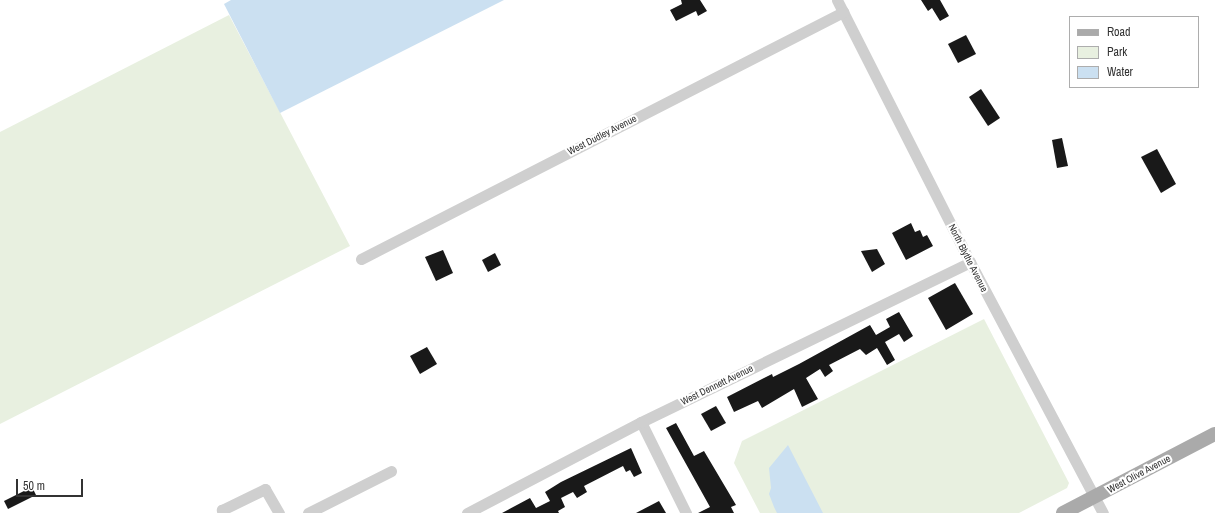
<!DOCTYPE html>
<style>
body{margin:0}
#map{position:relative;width:1215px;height:513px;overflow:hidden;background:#fff;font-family:"Archivo Narrow",sans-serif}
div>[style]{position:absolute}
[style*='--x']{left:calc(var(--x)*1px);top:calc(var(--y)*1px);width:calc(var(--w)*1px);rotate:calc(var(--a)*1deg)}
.green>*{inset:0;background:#e8f0e0}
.water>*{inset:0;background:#cbe0f1}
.building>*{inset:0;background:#191919}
.minor>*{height:11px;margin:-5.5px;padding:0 5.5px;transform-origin:5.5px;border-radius:5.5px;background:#cfcfcf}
.major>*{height:14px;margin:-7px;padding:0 7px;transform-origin:7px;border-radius:7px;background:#aaa}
span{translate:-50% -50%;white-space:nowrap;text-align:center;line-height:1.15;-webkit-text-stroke:4px #fff;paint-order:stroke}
.street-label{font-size:10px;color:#323232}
.legend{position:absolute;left:1069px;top:16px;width:130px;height:72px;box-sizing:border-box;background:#fff;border:1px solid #adadad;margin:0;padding:5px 7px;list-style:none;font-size:12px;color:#323232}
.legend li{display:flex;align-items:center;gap:8px;height:20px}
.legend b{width:20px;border:1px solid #adadad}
.scale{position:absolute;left:16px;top:479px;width:67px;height:18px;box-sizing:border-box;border:2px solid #323232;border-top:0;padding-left:5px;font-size:12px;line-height:14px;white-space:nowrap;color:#323232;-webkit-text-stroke:3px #fff;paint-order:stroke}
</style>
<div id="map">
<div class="green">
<i style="clip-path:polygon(229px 15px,350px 246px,0 424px,0 132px)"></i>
<i style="clip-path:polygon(984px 319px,1069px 483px,1067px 488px,1019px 513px,760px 513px,734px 463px,742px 441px)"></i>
</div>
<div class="water">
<i style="clip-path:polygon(231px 0,504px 0,280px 113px,224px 4px)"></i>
<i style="clip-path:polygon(788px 445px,823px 513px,777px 513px,774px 507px,769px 494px,771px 488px,769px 468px)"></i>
</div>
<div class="building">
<i style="clip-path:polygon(681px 0,700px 0,707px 11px,698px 16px,696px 11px,676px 21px,670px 10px,682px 4px)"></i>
<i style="clip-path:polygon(921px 0,940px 0,949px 16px,940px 21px,932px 8px,928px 11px)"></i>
<i style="clip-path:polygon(966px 35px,976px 54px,958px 63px,948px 44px)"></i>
<i style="clip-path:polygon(981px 89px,1000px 118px,988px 126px,969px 97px)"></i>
<i style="clip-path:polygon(1062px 138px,1068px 166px,1057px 168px,1052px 140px)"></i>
<i style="clip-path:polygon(1157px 149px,1176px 184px,1161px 193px,1141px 157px)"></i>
<i style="clip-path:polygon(911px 223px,915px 232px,920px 230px,923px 237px,927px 235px,933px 246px,906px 260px,892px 233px)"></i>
<i style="clip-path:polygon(877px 249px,885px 264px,872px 272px,861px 251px)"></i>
<i style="clip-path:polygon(443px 250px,453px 273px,436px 281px,425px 257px)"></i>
<i style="clip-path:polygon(495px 253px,501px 265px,488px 272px,482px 260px)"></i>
<i style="clip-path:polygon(955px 283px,973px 314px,946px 330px,928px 298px)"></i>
<i style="clip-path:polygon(899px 312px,913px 336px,904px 342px,899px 334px,885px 342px,895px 360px,887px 365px,877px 348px,866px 355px,860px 349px,829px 365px,833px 371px,825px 377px,820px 369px,806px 378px,818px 399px,802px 407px,794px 389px,762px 408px,758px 401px,734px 412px,727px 397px,772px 374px,773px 377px,799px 364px,870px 325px,876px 335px,890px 327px,886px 319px)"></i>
<i style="clip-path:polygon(427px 347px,437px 364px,420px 374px,410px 356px)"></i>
<i style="clip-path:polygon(716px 406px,726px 423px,711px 431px,701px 414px)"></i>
<i style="clip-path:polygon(676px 423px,694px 456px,704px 451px,736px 505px,731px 507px,734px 513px,698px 513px,710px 507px,666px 428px)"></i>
<i style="clip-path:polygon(631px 448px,642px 473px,634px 477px,630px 470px,626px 472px,623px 466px,584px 486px,587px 492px,577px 498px,573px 492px,561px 498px,565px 507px,558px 511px,559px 513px,502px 513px,530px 498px,536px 508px,550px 501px,545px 492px,561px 482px)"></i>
<i style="clip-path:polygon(32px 487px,36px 495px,8px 509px,4px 501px)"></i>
<i style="clip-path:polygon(659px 501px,666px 513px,636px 513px)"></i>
</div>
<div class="minor">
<i style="--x:837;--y:0;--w:294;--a:63.1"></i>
<i style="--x:970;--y:262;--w:284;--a:62.1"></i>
<i style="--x:361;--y:259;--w:542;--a:-27.13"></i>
<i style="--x:641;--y:422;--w:102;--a:63.7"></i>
<i style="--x:224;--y:513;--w:4;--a:-124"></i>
<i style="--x:222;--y:510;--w:48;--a:-26"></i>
<i style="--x:265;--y:489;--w:28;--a:60"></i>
<i style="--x:308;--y:513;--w:93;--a:-26.8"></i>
<i style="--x:467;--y:513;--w:196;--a:-27.6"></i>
<i style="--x:641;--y:422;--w:366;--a:-25.9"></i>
</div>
<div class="major">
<i style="--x:1063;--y:513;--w:171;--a:-27.5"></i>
</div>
<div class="street-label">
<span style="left:602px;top:135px;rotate:-27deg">West Dudley Avenue</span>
<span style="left:968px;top:258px;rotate:63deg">North Blythe Avenue</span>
<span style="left:717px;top:385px;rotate:-26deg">West Dennett Avenue</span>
<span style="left:1139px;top:474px;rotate:-28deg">West Olive Avenue</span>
</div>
<ul class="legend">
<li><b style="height:5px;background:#aaa"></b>Road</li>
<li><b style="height:11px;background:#e8f0e0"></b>Park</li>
<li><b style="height:11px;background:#cbe0f1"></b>Water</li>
</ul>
<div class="scale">50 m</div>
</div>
